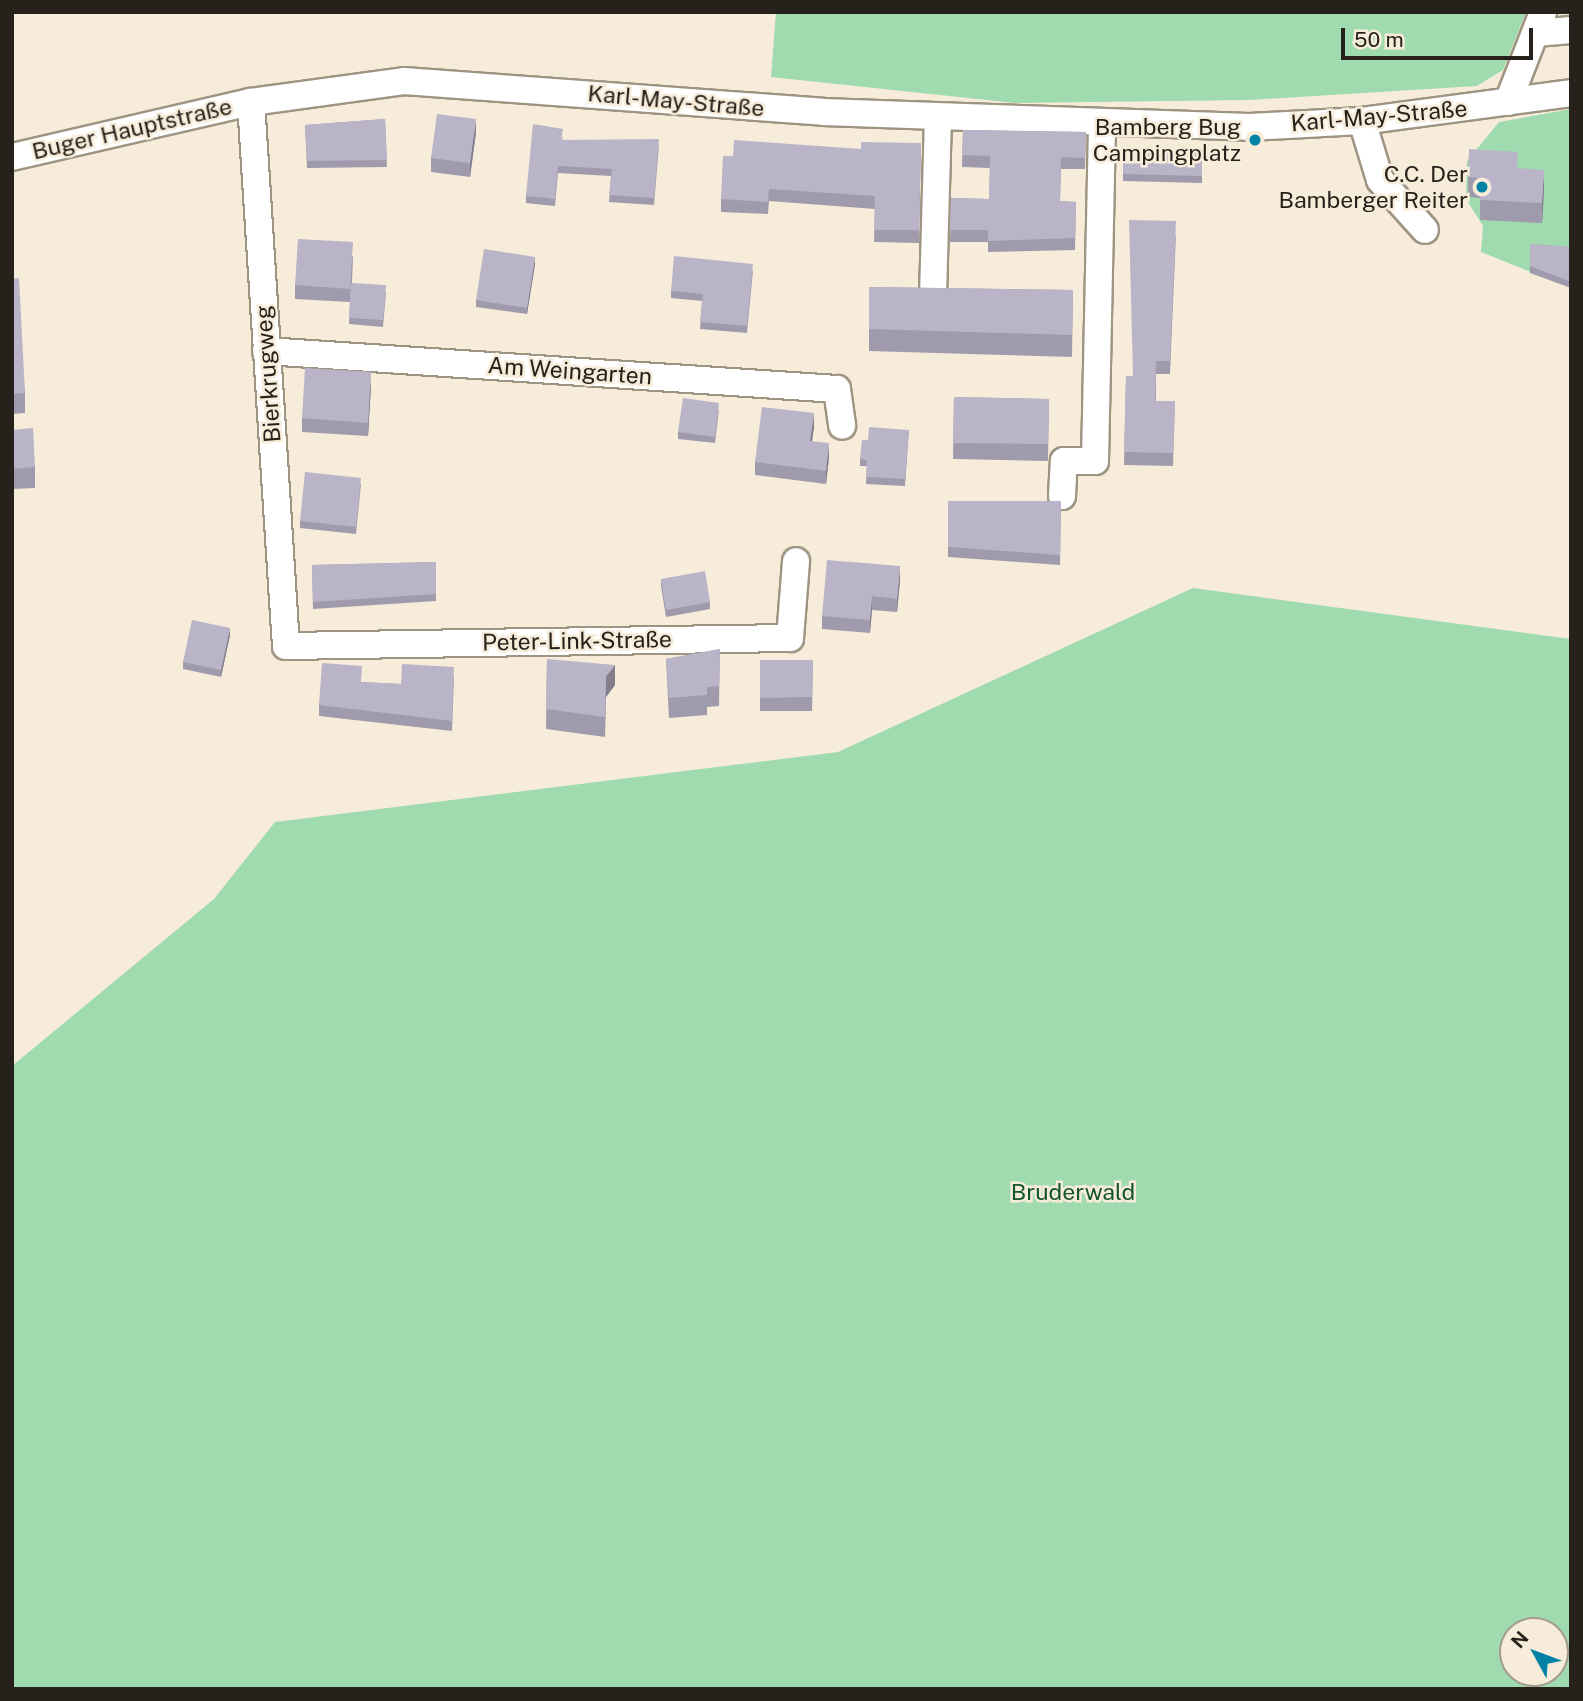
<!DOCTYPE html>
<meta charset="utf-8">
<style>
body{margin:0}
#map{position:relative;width:1583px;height:1701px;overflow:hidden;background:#f7ecd9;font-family:"Public Sans",sans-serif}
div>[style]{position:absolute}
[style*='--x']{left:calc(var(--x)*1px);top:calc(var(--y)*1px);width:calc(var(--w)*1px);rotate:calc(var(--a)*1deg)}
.green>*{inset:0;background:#9fdbae}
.roads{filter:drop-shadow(2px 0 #9e9482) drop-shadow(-2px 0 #9e9482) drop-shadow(0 2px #9e9482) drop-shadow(0 -2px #9e9482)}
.minor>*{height:26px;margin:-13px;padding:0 13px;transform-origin:13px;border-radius:13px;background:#fff}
.wall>*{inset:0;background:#a09bac}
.shaded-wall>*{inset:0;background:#827e8c}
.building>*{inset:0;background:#bab4c8}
.dots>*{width:19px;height:19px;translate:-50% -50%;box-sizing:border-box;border:4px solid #f7ecd9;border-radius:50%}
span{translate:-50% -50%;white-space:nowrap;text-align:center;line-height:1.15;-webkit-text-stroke:5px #f7ecd9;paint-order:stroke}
.street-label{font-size:23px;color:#26221b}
.poi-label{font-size:23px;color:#26221b}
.right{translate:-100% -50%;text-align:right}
.park-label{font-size:23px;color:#12552c}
.frame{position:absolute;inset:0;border:14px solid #26221b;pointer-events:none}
.north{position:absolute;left:1499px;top:1617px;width:70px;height:70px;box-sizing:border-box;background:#f7ecd9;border:2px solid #a39b8d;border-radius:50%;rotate:311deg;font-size:19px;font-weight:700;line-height:28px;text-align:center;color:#26221b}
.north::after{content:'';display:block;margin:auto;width:24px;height:32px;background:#0082a6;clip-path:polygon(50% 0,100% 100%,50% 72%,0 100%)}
.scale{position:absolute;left:1341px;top:28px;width:192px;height:32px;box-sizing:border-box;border:4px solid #26221b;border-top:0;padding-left:9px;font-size:21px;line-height:24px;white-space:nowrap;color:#26221b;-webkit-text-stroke:5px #f7ecd9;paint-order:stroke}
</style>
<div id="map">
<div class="green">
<i style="clip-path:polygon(776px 12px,1526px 12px,1503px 70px,1477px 86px,1249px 100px,1015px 103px,771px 77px)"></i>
<i style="clip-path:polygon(1571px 109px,1571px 288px,1481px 252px,1483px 226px,1466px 199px,1467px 161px,1499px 122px)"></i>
<i style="clip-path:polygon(evenodd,1193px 588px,1571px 639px,1571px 1689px,12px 1689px,12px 1066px,214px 899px,275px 822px,838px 752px,1193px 588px,1555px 1631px,1555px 1673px,1513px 1673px,1513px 1631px,1555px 1631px)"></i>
</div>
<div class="roads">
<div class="minor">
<i style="--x:1536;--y:33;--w:35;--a:-5"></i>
<i style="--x:251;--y:102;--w:545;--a:86.32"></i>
<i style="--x:286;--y:646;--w:504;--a:-0.91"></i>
<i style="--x:790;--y:638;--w:77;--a:-85.5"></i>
<i style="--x:1508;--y:102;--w:97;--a:-68.7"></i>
<i style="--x:1362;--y:121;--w:62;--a:73"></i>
<i style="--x:1380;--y:180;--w:67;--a:48"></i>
<i style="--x:12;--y:157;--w:245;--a:-13"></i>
<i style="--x:251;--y:102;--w:154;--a:-7.8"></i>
<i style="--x:404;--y:81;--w:420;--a:4.2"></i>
<i style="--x:823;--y:112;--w:426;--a:2"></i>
<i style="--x:1249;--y:127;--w:113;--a:-3"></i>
<i style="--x:1362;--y:121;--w:211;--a:-7.6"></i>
<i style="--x:933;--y:296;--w:178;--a:-88.4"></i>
<i style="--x:266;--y:351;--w:572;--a:3.81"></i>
<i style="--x:837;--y:389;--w:37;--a:82"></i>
<i style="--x:1062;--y:496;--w:35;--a:-87"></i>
<i style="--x:1064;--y:461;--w:31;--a:0"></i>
<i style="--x:1095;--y:461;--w:338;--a:-88.8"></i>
</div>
</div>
<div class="wall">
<i style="clip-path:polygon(385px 119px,387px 167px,307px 168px,305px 125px)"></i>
<i style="clip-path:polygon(963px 130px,1086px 132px,1085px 169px,1061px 169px,1060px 201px,1076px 202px,1075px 250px,988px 252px,988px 242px,950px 242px,951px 198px,989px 199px,990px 168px,962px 167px)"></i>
<i style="clip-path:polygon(476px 132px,470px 177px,431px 172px,431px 158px)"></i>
<i style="clip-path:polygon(563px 136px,562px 140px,659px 145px,654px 205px,609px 202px,611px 176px,558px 173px,555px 206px,526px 203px,526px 196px)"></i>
<i style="clip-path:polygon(921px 143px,919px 243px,874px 242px,875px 209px,769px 201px,768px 214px,721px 212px,721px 199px,733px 156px,861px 149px)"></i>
<i style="clip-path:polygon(1123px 149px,1202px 151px,1202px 183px,1123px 181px)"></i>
<i style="clip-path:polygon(1518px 168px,1544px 190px,1542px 223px,1480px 220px,1480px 198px,1468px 197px,1468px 177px)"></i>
<i style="clip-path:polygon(1176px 234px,1170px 374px,1156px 374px,1156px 401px,1175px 401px,1173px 466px,1124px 465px,1126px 376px,1133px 376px)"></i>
<i style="clip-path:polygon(1530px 244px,1571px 247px,1571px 288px,1530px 273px)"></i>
<i style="clip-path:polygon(353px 256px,352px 283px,386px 292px,383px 327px,349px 324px,350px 302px,295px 299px,295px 285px)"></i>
<i style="clip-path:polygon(535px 264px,527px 314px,476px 307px,476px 300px)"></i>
<i style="clip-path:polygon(753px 271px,747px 333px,700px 329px,702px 301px,671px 298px,671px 291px)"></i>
<i style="clip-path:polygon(12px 279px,25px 393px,25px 413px,12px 414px)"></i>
<i style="clip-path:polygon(869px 287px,1073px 290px,1072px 357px,869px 351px)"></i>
<i style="clip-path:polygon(371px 386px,368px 436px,302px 432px,302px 418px)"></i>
<i style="clip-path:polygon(954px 397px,1049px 399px,1048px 461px,953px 459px)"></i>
<i style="clip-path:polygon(719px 410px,715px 443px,678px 439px,678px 432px)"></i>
<i style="clip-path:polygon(814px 427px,812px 441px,829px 457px,826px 484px,755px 475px,755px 462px)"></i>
<i style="clip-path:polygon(12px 430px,35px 467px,35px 488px,12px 489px)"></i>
<i style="clip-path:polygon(909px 430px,905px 486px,866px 484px,867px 466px,860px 466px,860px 459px,868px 440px)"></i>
<i style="clip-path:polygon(361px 484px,356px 534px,300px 528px,300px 521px)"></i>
<i style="clip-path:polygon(948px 501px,1061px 501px,1060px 565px,948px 557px)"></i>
<i style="clip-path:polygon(436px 562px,436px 601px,313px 609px,312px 565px)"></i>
<i style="clip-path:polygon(661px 579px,710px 602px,710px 609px,666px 617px,661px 586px)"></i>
<i style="clip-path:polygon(900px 580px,897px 612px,872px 610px,870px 633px,822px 629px,822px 616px)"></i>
<i style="clip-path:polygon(230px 635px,221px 677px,183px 669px,183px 662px)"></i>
<i style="clip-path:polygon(720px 649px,719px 706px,707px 707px,707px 715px,669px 718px,666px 659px)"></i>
<i style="clip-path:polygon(547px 659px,615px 685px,606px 697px,605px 737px,546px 729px)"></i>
<i style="clip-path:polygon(760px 660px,813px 660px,812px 711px,760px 711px)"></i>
<i style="clip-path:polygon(454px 677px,452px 731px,319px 716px,319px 705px,361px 682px,401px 684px)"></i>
</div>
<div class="shaded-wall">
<i style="clip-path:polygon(476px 119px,476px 132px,470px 177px,470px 163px)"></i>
<i style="clip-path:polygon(1544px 170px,1544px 190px,1542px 223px,1542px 203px)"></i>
<i style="clip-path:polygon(535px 257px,535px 264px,527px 314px,527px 308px)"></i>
<i style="clip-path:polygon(371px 372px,371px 386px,368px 436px,368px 423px)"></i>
<i style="clip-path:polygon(814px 413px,814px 427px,810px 455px,810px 441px)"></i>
<i style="clip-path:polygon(829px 443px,829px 457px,826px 484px,826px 471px)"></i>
<i style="clip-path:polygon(900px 566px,900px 580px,897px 612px,897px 599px)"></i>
<i style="clip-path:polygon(872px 596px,872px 610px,870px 633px,870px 620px)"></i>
<i style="clip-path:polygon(230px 628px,230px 635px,221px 677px,221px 670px)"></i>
<i style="clip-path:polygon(615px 665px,615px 685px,606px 697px,605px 737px,606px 676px)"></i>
</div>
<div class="building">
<i style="clip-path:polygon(437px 114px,476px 119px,470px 163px,431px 158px)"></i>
<i style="clip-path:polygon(385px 119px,387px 160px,307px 161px,305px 125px)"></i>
<i style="clip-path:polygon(533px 124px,563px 129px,561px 140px,659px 139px,654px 198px,609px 195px,612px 169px,558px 166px,555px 199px,526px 196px)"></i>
<i style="clip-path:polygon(963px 130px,1086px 132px,1085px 158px,1061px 157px,1060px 201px,1076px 202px,1075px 238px,988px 241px,988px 230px,950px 230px,951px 198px,989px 199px,990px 156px,962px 155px)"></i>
<i style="clip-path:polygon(734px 140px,861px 149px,861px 142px,921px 143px,919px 230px,874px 230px,875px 196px,769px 189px,768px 202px,721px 199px,723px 156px,733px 156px)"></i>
<i style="clip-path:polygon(1123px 149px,1202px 151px,1202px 176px,1123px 174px)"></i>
<i style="clip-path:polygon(1469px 149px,1518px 152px,1517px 168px,1544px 170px,1542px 203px,1480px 200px,1481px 178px,1468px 177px)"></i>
<i style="clip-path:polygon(1129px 220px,1176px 221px,1170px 361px,1156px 361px,1155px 401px,1175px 401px,1173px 453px,1124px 452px,1126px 376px,1133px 376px)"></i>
<i style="clip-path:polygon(298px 239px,353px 242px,350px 289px,295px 285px)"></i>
<i style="clip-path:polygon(1530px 244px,1571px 247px,1571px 282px,1530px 266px)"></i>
<i style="clip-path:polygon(484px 249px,535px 257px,527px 308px,476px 300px)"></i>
<i style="clip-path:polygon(674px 256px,753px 264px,747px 326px,700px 322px,703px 294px,671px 291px)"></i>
<i style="clip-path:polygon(19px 278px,25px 393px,12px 394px,12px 279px)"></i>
<i style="clip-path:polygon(351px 283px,386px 285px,383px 320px,349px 318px)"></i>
<i style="clip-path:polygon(869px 287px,1073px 290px,1072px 335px,869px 329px)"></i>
<i style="clip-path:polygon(305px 368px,371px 372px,368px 423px,302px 418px)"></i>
<i style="clip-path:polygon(954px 397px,1049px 399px,1048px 444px,953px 443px)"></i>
<i style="clip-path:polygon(683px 398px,719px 403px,715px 437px,678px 432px)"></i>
<i style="clip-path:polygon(762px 407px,814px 413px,810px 441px,829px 443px,826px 471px,755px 462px)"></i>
<i style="clip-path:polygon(869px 427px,909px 430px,905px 479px,866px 477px,867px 460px,860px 459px,862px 440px,868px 440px)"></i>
<i style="clip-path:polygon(33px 428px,35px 467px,12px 469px,12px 430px)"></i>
<i style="clip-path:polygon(305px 472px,361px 478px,356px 527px,300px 521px)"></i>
<i style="clip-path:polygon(948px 501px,1061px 501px,1060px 555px,948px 547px)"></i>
<i style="clip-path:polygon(827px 560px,900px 566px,897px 599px,872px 596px,870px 620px,822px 616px)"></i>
<i style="clip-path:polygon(436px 562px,436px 594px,313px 602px,312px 565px)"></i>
<i style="clip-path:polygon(705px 571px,710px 602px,666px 610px,661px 579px)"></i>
<i style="clip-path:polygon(192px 620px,230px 628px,221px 670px,183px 662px)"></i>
<i style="clip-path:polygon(720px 649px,719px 686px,707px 687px,707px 695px,669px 698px,666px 659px)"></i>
<i style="clip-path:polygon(547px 659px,615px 665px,606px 676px,605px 717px,546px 709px)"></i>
<i style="clip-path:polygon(760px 660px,813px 660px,812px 697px,760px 698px)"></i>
<i style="clip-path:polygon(322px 663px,362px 666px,361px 682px,401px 684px,402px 664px,454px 667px,452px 721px,319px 705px)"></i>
</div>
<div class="dots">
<i style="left:1255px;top:140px;background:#0082a6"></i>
<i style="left:1482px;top:187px;background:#0082a6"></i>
</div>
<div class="street-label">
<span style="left:676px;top:101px;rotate:5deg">Karl-May-Straße</span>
<span style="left:1379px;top:116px;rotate:-5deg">Karl-May-Straße</span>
<span style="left:132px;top:129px;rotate:-13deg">Buger Hauptstraße</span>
<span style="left:570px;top:371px;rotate:4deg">Am Weingarten</span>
<span style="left:268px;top:374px;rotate:-94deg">Bierkrugweg</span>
<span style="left:577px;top:641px;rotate:-1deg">Peter-Link-Straße</span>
</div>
<div class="poi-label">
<span class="right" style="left:1241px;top:140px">Bamberg Bug<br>Campingplatz</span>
<span class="right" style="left:1468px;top:187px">C.C. Der<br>Bamberger Reiter</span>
</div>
<div class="park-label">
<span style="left:1073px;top:1192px">Bruderwald</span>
</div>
<div class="frame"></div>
<div class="north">N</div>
<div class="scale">50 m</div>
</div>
